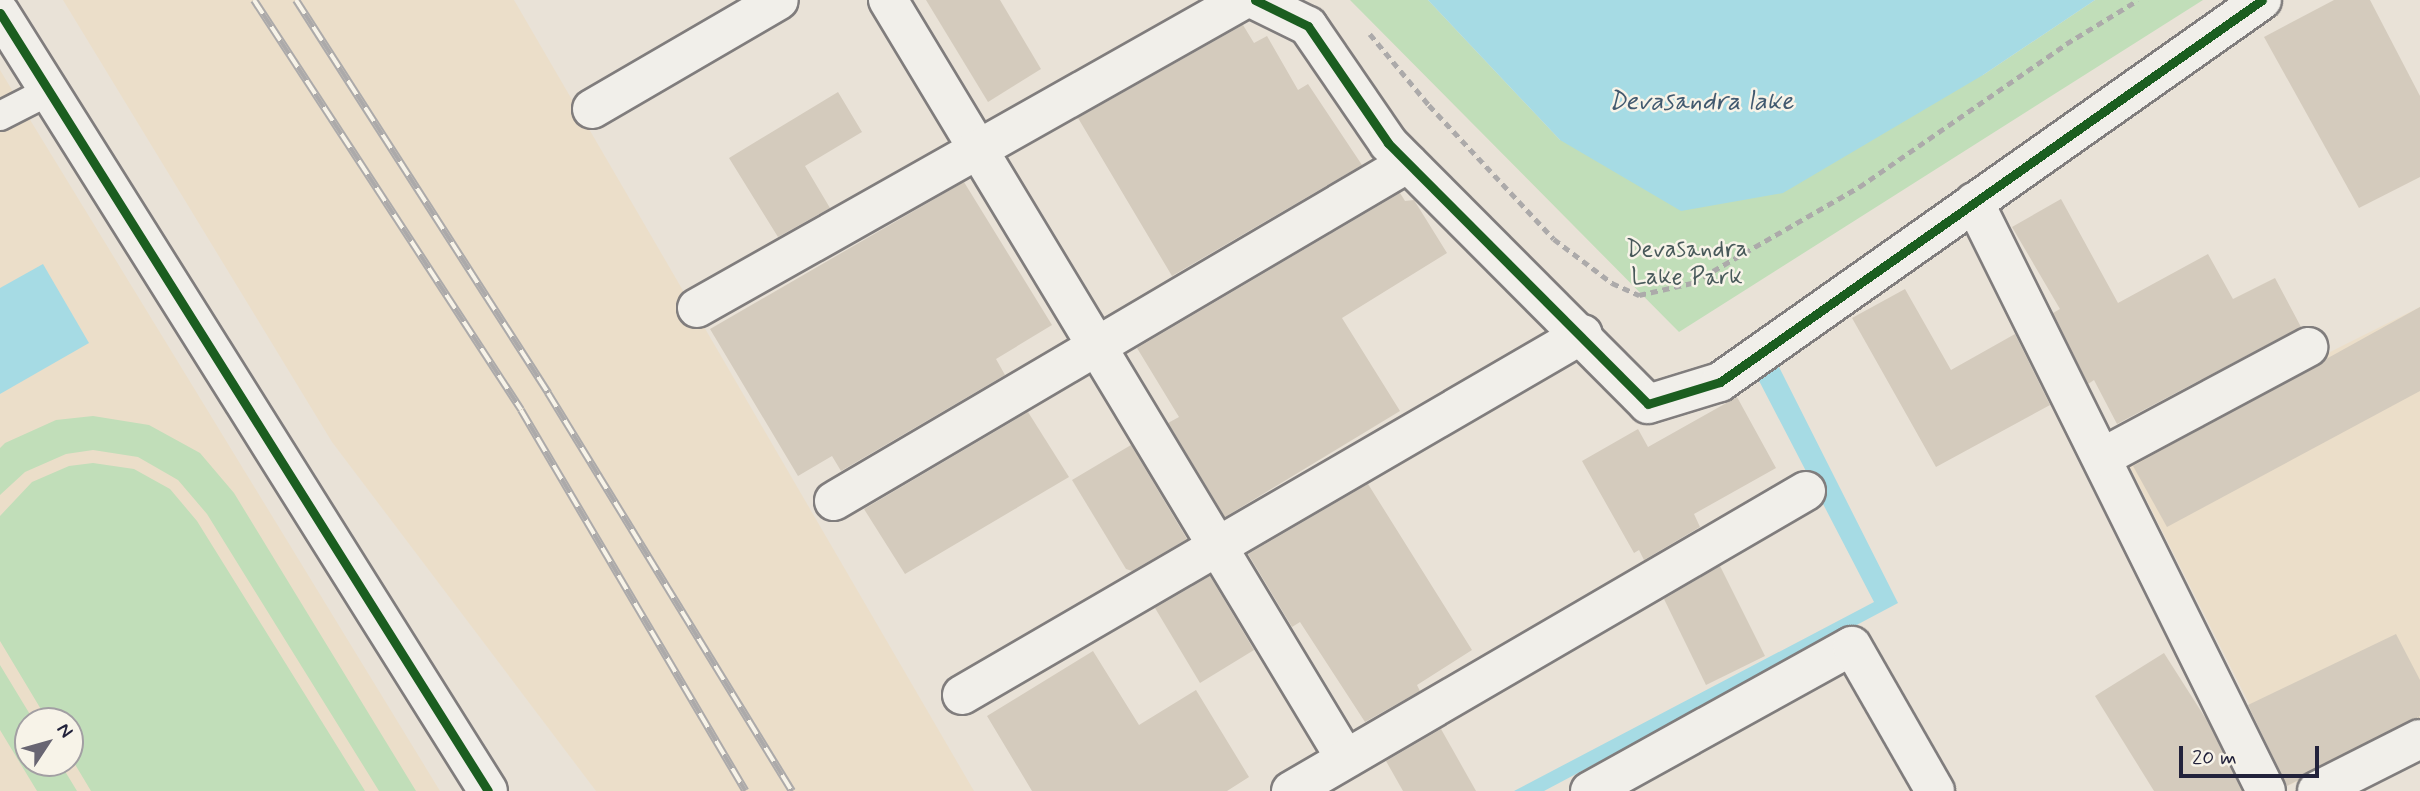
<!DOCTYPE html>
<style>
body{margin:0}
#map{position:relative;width:2420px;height:791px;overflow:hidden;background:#e9e2d7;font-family:Mynerve,sans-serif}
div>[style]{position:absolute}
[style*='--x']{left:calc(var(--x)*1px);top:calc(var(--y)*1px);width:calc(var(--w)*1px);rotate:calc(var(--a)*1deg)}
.built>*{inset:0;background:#ebdec9}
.green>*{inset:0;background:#c1deb9}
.water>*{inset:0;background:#a6dbe4}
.building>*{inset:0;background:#d4cbbd}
.path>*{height:4.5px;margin-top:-2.25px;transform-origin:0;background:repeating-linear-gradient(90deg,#acaaaa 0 7px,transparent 0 12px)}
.roads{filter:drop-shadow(2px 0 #807d7d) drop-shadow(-2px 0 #807d7d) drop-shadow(0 2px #807d7d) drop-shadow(0 -2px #807d7d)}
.service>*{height:28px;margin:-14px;padding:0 14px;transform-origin:14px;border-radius:14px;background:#f1efea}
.minor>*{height:38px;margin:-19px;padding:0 19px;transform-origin:19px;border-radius:19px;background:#f1efea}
.tertiary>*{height:38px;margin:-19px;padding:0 19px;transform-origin:19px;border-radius:19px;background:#f1efea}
.rail>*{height:8px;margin-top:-4px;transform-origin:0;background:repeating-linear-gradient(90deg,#f7f3e8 0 16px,#acaaaa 0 32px);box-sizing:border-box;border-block:2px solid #acaaaa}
.cycleway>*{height:9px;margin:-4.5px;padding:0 4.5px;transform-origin:4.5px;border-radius:4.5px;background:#1b5e20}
span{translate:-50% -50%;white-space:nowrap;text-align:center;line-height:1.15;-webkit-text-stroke:5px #f7f3e8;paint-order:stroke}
.park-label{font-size:24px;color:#48595a}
.water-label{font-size:26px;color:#41596f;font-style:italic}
.north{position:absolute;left:14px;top:707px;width:70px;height:70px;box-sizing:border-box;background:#f7f3e8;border:2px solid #a29fa3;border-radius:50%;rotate:54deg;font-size:19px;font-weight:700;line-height:28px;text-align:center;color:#22223b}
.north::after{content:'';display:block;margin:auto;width:24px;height:32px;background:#686572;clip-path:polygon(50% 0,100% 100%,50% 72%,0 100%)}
.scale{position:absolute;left:2179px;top:746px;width:140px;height:32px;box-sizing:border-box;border:4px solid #22223b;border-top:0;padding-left:9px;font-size:21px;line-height:24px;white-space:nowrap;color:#22223b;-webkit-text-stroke:5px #f7f3e8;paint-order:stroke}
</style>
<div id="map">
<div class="built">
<i style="clip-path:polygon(63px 0,514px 0,974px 791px,596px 791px,332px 442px)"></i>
<i style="clip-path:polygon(evenodd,0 70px,21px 105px,440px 791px,0 791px,0 70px,28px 721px,70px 721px,70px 763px,28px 763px,28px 721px)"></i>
<i style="clip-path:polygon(2420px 307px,2420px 720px,2290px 785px,2124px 455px)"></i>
</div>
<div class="green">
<i style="clip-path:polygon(1350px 0,1428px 0,1560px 140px,1983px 75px,2095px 0,2203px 0,1679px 332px)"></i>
<i style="clip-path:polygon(93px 416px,149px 425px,200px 453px,234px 493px,416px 791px,379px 791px,207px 514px,178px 480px,138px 457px,93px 450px,66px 454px,25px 472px,0 495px,0 448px,5px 443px,56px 420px)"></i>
<i style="clip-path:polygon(93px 463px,134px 469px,170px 489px,197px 521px,365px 791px,91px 791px,70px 756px,70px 721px,48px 721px,0 641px,0 516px,32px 482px,69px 466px)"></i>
<i style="clip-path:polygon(0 665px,34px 721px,28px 721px,28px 763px,60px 763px,77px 791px,37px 791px,0 730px)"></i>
</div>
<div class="water">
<i style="clip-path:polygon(1428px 0,2095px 0,1983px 75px,1783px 193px,1681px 211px,1560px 140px)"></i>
<i style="clip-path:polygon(43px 264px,89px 343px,0 394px,0 288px)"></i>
<i style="clip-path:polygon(1778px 365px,1898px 603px,1544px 791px,1514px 791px,1874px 602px,1756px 375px)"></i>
</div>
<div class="building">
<i style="clip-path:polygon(926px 0,1000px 0,1041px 69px,988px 102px)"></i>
<i style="clip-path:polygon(2334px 0,2370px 0,2420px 96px,2420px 177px,2359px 208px,2264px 37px)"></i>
<i style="clip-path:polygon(1243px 25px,1254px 43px,1267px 36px,1298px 90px,1308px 84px,1362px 165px,1172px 276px,1078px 118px)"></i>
<i style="clip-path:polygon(838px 92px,862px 132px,805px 166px,830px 208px,778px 237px,729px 158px)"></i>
<i style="clip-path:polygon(964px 182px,1052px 325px,996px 359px,1005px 375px,841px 471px,832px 456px,798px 476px,710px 329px)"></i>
<i style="clip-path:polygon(1400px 193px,1405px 201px,1414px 200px,1447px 253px,1342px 318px,1400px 411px,1225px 517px,1168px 423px,1179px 417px,1137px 348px)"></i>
<i style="clip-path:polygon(2061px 199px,2118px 303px,2208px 254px,2233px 299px,2275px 278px,2301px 327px,2117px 424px,2094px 380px,2088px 384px,2053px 313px,2060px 309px,2012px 227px)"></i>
<i style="clip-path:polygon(1905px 289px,1951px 370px,2015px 334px,2050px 405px,1936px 467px,1852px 318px)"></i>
<i style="clip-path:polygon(2420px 307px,2420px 391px,2167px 527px,2133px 466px)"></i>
<i style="clip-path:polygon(1737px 397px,1776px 468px,1694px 514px,1700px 527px,1644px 560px,1639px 550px,1634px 553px,1582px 461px,1638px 429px,1648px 447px)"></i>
<i style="clip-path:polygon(1028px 412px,1069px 477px,905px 574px,864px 509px)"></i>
<i style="clip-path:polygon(1131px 445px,1187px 539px,1132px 571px,1126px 569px,1072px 480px)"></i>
<i style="clip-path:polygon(1368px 484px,1472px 650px,1417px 685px,1420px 691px,1365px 722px,1300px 622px,1292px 627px,1248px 554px)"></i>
<i style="clip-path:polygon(1720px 566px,1765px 656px,1706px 685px,1664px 599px)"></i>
<i style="clip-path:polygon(1210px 576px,1254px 650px,1200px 683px,1155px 608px)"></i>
<i style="clip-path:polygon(2396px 634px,2420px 680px,2420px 716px,2287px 786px,2248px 705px)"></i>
<i style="clip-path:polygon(1093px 651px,1139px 725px,1196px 690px,1249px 777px,1227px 791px,1032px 791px,987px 716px)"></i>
<i style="clip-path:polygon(2164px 653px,2206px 719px,2242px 791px,2154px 791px,2095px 696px)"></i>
<i style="clip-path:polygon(1441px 729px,1476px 791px,1403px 791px,1386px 761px)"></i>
</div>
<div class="path">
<i style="--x:1370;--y:34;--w:92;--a:50.3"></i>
<i style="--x:1429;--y:105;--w:183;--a:47"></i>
<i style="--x:1554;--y:239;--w:73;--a:37.2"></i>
<i style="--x:1612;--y:283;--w:30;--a:24"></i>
<i style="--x:1639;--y:295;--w:54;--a:-12.8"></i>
<i style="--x:1692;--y:283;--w:193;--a:-29.9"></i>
<i style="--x:1859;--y:187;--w:252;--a:-34.6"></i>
<i style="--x:2066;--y:44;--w:84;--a:-31.4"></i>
</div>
<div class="roads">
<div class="service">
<i style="--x:0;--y:116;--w:55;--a:-27"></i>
</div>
<div class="minor">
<i style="--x:888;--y:0;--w:885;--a:58.91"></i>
<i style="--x:1255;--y:0;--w:59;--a:26.1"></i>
<i style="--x:1308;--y:26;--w:142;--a:55.6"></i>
<i style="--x:1388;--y:143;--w:368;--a:45.1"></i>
<i style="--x:1648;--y:404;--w:75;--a:-17"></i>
<i style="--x:1720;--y:382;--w:663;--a:-35.18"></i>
<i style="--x:592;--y:109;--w:216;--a:-30.2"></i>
<i style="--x:1974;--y:202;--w:657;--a:63.63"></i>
<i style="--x:697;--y:308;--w:627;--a:-29.43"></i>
<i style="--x:2103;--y:457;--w:233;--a:-28.2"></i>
<i style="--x:834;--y:501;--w:666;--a:-30.49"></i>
<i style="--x:962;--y:695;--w:718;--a:-30.17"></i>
<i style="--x:1291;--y:791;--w:596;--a:-30.22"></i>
<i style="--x:1590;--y:791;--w:299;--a:-29"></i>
<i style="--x:1852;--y:646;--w:167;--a:60.2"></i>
<i style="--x:2317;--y:791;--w:115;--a:-26.8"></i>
</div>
<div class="tertiary">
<i style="--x:0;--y:13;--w:918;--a:57.9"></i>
</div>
</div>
<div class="rail">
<i style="--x:254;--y:0;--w:489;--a:56.9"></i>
<i style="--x:521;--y:410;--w:442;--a:59.5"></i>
<i style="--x:296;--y:0;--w:467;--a:57.3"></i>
<i style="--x:548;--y:393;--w:467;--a:58.5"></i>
</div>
<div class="cycleway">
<i style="--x:1255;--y:0;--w:59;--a:26.1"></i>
<i style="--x:1308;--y:26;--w:142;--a:55.6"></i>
<i style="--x:1388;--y:143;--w:368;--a:45.1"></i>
<i style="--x:1648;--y:404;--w:75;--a:-17"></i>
<i style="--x:1720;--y:382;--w:663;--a:-35.18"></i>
<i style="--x:0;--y:13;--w:918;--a:57.9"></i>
</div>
<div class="park-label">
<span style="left:1687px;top:264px">Devasandra<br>Lake Park</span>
</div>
<div class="water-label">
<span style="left:1701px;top:103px">Devasandra lake</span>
</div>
<div class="north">N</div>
<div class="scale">20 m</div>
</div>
